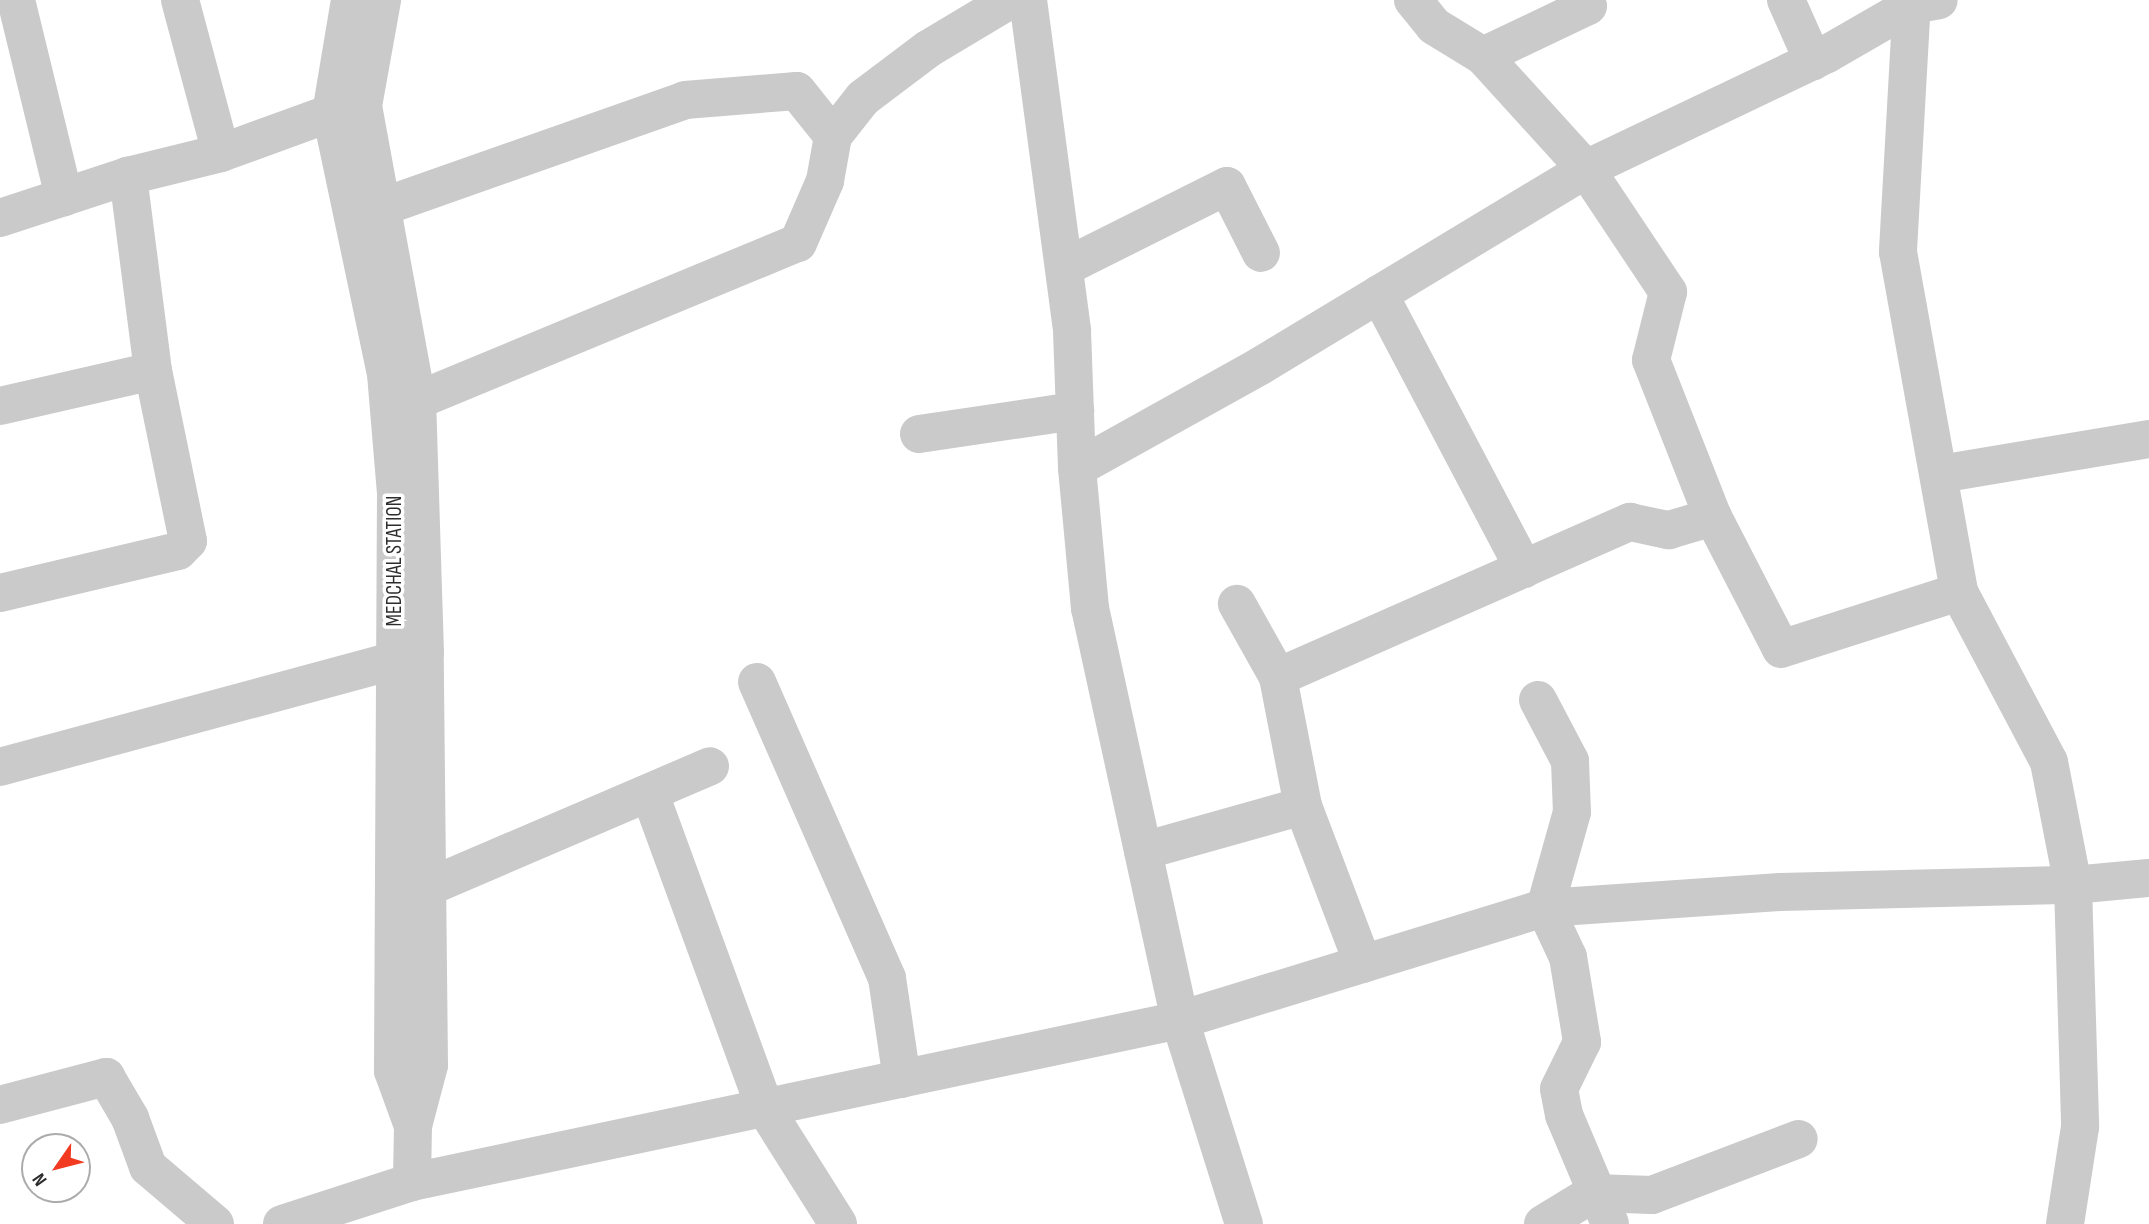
<!DOCTYPE html>
<style>
body{margin:0}
#map{position:relative;width:2149px;height:1224px;overflow:hidden;background:#fff;font-family:"Sofia Sans Condensed",sans-serif}
div>[style]{position:absolute}
[style*='--x']{left:calc(var(--x)*1px);top:calc(var(--y)*1px);width:calc(var(--w)*1px);rotate:calc(var(--a)*1deg)}
.minor>*{height:38px;margin:-19px;padding:0 19px;transform-origin:19px;border-radius:19px;background:#cacaca}
span{translate:-50% -50%;white-space:nowrap;text-align:center;line-height:1.15;-webkit-text-stroke:7px #fff;paint-order:stroke}
.street-label{font-size:21px;color:#2d2d2d}
.north{position:absolute;left:21px;top:1133px;width:70px;height:70px;box-sizing:border-box;background:#fff;border:2px solid #ababab;border-radius:50%;rotate:235deg;font-size:19px;font-weight:700;line-height:28px;text-align:center;color:#2d2d2d}
.north::after{content:'';display:block;margin:auto;width:24px;height:32px;background:#f23a21;clip-path:polygon(50% 0,100% 100%,50% 72%,0 100%)}
</style>
<div id="map">
<div class="minor">
<i style="--x:16;--y:0;--w:203;--a:76.3"></i>
<i style="--x:180;--y:0;--w:158;--a:75"></i>
<i style="--x:350;--y:0;--w:115;--a:99.5"></i>
<i style="--x:331;--y:113;--w:267;--a:78.1"></i>
<i style="--x:386;--y:374;--w:118;--a:85.2"></i>
<i style="--x:396;--y:492;--w:579;--a:90.3"></i>
<i style="--x:393;--y:1071;--w:59;--a:70"></i>
<i style="--x:1028;--y:0;--w:334;--a:82.4"></i>
<i style="--x:1072;--y:331;--w:137;--a:87.9"></i>
<i style="--x:1077;--y:468;--w:141;--a:84.7"></i>
<i style="--x:1090;--y:608;--w:422;--a:77.7"></i>
<i style="--x:1180;--y:1020;--w:214;--a:72.6"></i>
<i style="--x:1413;--y:0;--w:33;--a:51"></i>
<i style="--x:1434;--y:26;--w:57;--a:31.5"></i>
<i style="--x:1483;--y:56;--w:153;--a:47.7"></i>
<i style="--x:1586;--y:169;--w:148;--a:56.3"></i>
<i style="--x:1668;--y:292;--w:70;--a:104"></i>
<i style="--x:1651;--y:360;--w:169;--a:68.5"></i>
<i style="--x:1713;--y:517;--w:148;--a:62.7"></i>
<i style="--x:1781;--y:649;--w:187;--a:-17.8"></i>
<i style="--x:1786;--y:0;--w:67;--a:66.1"></i>
<i style="--x:1912;--y:0;--w:252;--a:93.2"></i>
<i style="--x:1898;--y:252;--w:345;--a:79.8"></i>
<i style="--x:1959;--y:592;--w:192;--a:62.1"></i>
<i style="--x:2049;--y:762;--w:125;--a:79"></i>
<i style="--x:2073;--y:885;--w:242;--a:88.3"></i>
<i style="--x:2080;--y:1127;--w:98;--a:98.8"></i>
<i style="--x:1483;--y:56;--w:116;--a:-25.5"></i>
<i style="--x:1588;--y:6;--w:7;--a:-117"></i>
<i style="--x:382;--y:207;--w:321;--a:-19.4"></i>
<i style="--x:685;--y:100;--w:112;--a:-4.6"></i>
<i style="--x:797;--y:91;--w:58;--a:51.3"></i>
<i style="--x:0;--y:218;--w:135;--a:-18.2"></i>
<i style="--x:128;--y:176;--w:96;--a:-13.9"></i>
<i style="--x:221;--y:153;--w:117;--a:-20"></i>
<i style="--x:1065;--y:267;--w:181;--a:-26.6"></i>
<i style="--x:1227;--y:186;--w:75;--a:63.1"></i>
<i style="--x:1379;--y:294;--w:311;--a:62.2"></i>
<i style="--x:0;--y:406;--w:157;--a:-12.9"></i>
<i style="--x:394;--y:410;--w:437;--a:-22.5"></i>
<i style="--x:798;--y:243;--w:68;--a:-66.5"></i>
<i style="--x:825;--y:181;--w:46;--a:-79.9"></i>
<i style="--x:833;--y:136;--w:48;--a:-51.7"></i>
<i style="--x:863;--y:98;--w:81;--a:-37"></i>
<i style="--x:928;--y:49;--w:96;--a:-30.9"></i>
<i style="--x:919;--y:434;--w:158;--a:-8.4"></i>
<i style="--x:1077;--y:468;--w:210;--a:-29.1"></i>
<i style="--x:1260;--y:366;--w:381;--a:-31.1"></i>
<i style="--x:1586;--y:169;--w:267;--a:-25.5"></i>
<i style="--x:1827;--y:54;--w:98;--a:-30"></i>
<i style="--x:1912;--y:5;--w:27;--a:-10"></i>
<i style="--x:1940;--y:474;--w:212;--a:-9.5"></i>
<i style="--x:0;--y:593;--w:183;--a:-13.3"></i>
<i style="--x:178;--y:551;--w:14;--a:-45"></i>
<i style="--x:188;--y:541;--w:174;--a:-101.6"></i>
<i style="--x:153;--y:371;--w:197;--a:-97.3"></i>
<i style="--x:1278;--y:677;--w:385;--a:-23.8"></i>
<i style="--x:1630;--y:522;--w:40;--a:12"></i>
<i style="--x:1669;--y:530;--w:46;--a:-16.5"></i>
<i style="--x:757;--y:682;--w:323;--a:66.3"></i>
<i style="--x:887;--y:978;--w:102;--a:81.6"></i>
<i style="--x:1538;--y:700;--w:69;--a:62.3"></i>
<i style="--x:1570;--y:761;--w:51;--a:87.8"></i>
<i style="--x:1572;--y:812;--w:100;--a:105.7"></i>
<i style="--x:1545;--y:908;--w:54;--a:64.9"></i>
<i style="--x:1568;--y:957;--w:86;--a:80.6"></i>
<i style="--x:1582;--y:1042;--w:52;--a:116.1"></i>
<i style="--x:1559;--y:1089;--w:26;--a:79"></i>
<i style="--x:1564;--y:1115;--w:118;--a:67.1"></i>
<i style="--x:0;--y:767;--w:408;--a:-15.1"></i>
<i style="--x:650;--y:794;--w:334;--a:69.9"></i>
<i style="--x:765;--y:1108;--w:137;--a:57.8"></i>
<i style="--x:1303;--y:806;--w:169;--a:69.2"></i>
<i style="--x:1143;--y:851;--w:166;--a:-15.7"></i>
<i style="--x:1303;--y:806;--w:131;--a:-101"></i>
<i style="--x:1278;--y:677;--w:84;--a:-119.3"></i>
<i style="--x:426;--y:888;--w:309;--a:-23.2"></i>
<i style="--x:0;--y:1105;--w:110;--a:-14.8"></i>
<i style="--x:106;--y:1077;--w:48;--a:59.7"></i>
<i style="--x:130;--y:1118;--w:52;--a:69.8"></i>
<i style="--x:148;--y:1167;--w:88;--a:40.4"></i>
<i style="--x:412;--y:1182;--w:785;--a:-11.91"></i>
<i style="--x:1180;--y:1020;--w:382;--a:-17.1"></i>
<i style="--x:1545;--y:908;--w:236;--a:-3.9"></i>
<i style="--x:1780;--y:892;--w:293;--a:-1.4"></i>
<i style="--x:2073;--y:885;--w:76;--a:-5.3"></i>
<i style="--x:282;--y:1224;--w:137;--a:-17.9"></i>
<i style="--x:412;--y:1182;--w:56;--a:-89"></i>
<i style="--x:413;--y:1126;--w:63;--a:-75.3"></i>
<i style="--x:429;--y:1065;--w:412;--a:-90.6"></i>
<i style="--x:425;--y:653;--w:253;--a:-91.8"></i>
<i style="--x:417;--y:400;--w:299;--a:-100.4"></i>
<i style="--x:363;--y:106;--w:108;--a:-79.8"></i>
<i style="--x:1543;--y:1224;--w:60;--a:-31.3"></i>
<i style="--x:1594;--y:1193;--w:58;--a:2"></i>
<i style="--x:1652;--y:1195;--w:157;--a:-20.9"></i>
</div>
<div class="street-label">
<span style="left:395px;top:561px;rotate:-90deg">MEDCHAL STATION</span>
</div>
<div class="north">N</div>
</div>
